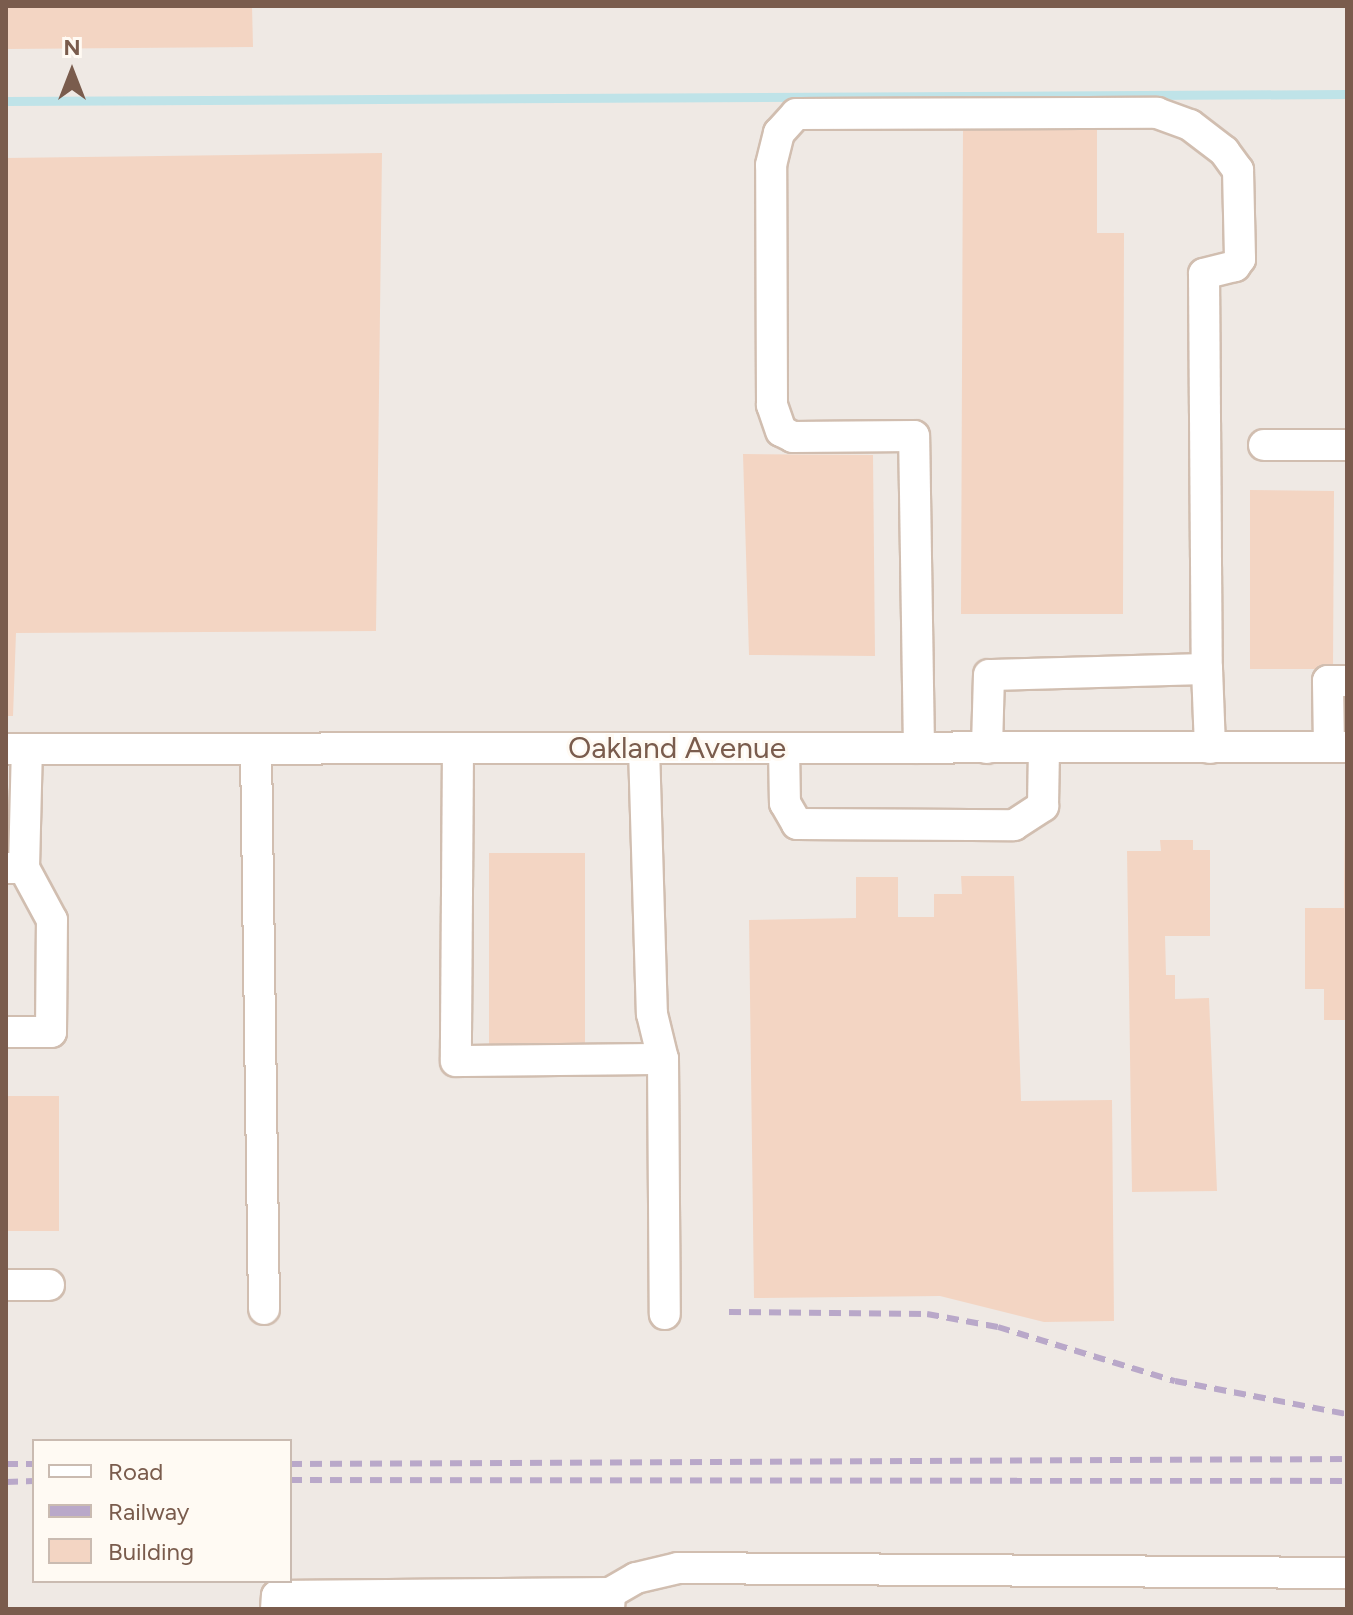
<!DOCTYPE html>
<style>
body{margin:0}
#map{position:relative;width:1353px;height:1615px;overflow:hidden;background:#fdf6ec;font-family:Figtree,sans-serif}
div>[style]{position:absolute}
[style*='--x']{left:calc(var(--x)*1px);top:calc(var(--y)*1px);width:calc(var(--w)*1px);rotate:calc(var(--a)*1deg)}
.industrial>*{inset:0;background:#efe9e4}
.stream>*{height:9px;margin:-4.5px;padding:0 4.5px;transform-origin:4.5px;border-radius:4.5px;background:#bfe3e8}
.building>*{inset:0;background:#f3d5c3}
.roads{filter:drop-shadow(2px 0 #d1beb0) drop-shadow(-2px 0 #d1beb0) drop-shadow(0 2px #d1beb0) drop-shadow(0 -2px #d1beb0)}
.minor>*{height:30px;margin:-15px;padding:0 15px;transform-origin:15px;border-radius:15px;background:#fff}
.rail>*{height:6px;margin-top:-3px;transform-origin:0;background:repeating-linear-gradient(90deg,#b9a8c9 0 12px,transparent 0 20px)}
span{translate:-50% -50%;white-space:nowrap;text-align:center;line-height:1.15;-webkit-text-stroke:6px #fffaf3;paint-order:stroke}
.street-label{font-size:30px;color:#7a5c4d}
.frame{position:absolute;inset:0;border:8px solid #7a5c4d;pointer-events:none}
.legend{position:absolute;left:32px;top:1439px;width:260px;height:144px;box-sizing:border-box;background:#fffaf3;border:2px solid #cabbb1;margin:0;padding:10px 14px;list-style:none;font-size:24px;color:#7a5c4d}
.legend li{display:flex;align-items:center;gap:16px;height:40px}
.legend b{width:40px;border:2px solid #cabbb1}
.north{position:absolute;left:32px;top:32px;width:80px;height:80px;-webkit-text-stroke:6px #fffaf3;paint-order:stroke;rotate:0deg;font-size:22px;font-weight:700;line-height:32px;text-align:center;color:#7a5c4d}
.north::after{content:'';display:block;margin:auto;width:28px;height:36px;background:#7a5c4d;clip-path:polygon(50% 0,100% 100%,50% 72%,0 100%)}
</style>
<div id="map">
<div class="industrial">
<i style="clip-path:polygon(evenodd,6px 6px,1347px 6px,1347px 1609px,6px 1609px,6px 6px,34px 1441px,290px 1441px,290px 1581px,34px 1581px,34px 1441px)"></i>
</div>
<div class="stream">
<i style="--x:6;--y:101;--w:1341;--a:-0.3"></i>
</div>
<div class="building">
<i style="clip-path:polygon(6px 6px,252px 6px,253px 47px,6px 49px)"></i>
<i style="clip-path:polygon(963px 126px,1097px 127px,1097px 233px,1124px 233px,1123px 614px,961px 614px)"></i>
<i style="clip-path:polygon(382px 153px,376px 631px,16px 633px,13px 716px,6px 716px,6px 158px)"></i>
<i style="clip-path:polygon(743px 454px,873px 455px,875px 656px,749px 655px)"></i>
<i style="clip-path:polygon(1250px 490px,1334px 491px,1333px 669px,1250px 669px)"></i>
<i style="clip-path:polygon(1344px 815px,1347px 1020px,1324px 1020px,1324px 989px,1305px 989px,1305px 908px,1344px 908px)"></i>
<i style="clip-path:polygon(1160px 840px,1193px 840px,1193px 850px,1210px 850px,1210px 936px,1165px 936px,1166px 975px,1175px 975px,1175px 999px,1209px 998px,1217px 1191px,1132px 1192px,1127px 851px,1161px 851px)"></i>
<i style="clip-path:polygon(489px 853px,585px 853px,585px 1045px,489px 1045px)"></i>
<i style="clip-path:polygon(961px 876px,1014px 876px,1021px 1101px,1112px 1100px,1114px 1321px,1044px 1322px,940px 1296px,754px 1298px,749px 920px,856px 918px,856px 877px,898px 877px,898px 917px,934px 917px,934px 894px,962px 894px)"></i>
<i style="clip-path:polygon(6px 1096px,59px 1096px,59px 1231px,6px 1231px)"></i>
</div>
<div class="roads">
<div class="minor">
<i style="--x:1264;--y:445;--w:83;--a:0"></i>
<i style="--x:1207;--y:669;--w:79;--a:87.8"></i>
<i style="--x:1329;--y:747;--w:66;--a:-90.9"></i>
<i style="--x:1328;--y:681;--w:19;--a:0"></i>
<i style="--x:644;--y:748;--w:266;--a:88.3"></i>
<i style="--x:652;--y:1014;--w:46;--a:76.3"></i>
<i style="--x:663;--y:1059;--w:255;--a:89.6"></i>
<i style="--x:784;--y:748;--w:55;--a:89"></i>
<i style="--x:785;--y:803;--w:24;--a:60"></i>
<i style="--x:797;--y:824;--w:217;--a:0.3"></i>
<i style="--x:1014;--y:825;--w:35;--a:-33"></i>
<i style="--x:1043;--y:806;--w:58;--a:-89"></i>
<i style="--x:919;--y:748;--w:312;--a:-90.9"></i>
<i style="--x:914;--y:436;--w:121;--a:179.5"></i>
<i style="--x:793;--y:437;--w:13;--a:-153"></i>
<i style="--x:781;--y:431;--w:28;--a:-109"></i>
<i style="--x:772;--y:405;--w:240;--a:-90.2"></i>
<i style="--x:771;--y:165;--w:33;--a:-76"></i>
<i style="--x:779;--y:133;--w:25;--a:-48"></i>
<i style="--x:796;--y:114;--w:361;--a:-0.2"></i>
<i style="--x:1157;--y:113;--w:35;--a:20"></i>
<i style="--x:1190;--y:125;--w:43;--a:37.4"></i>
<i style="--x:1224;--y:151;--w:24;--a:54"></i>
<i style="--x:1238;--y:170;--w:89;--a:88.7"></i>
<i style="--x:1240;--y:259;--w:9;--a:126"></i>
<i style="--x:1235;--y:266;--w:32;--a:166"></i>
<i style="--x:1204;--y:274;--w:395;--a:89.6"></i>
<i style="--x:1207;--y:669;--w:218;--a:178.4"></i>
<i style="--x:989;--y:675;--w:73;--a:91.6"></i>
<i style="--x:6;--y:749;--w:1341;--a:-0.09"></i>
<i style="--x:256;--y:749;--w:560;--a:89.18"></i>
<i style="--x:458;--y:749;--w:312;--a:90.4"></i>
<i style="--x:456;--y:1061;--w:207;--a:-0.6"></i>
<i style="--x:6;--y:868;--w:18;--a:0"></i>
<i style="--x:24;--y:868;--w:119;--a:-88.6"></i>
<i style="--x:6;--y:1032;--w:45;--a:0"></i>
<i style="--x:51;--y:1032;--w:112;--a:-89.5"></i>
<i style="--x:52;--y:920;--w:59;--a:-118.3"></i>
<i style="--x:6;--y:1285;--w:43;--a:0"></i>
<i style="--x:276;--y:1609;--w:13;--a:-86"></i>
<i style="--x:277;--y:1596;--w:333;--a:-0.5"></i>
<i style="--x:609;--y:1609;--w:16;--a:-86"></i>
<i style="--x:610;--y:1593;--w:30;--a:-30"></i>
<i style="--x:636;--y:1578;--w:43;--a:-13.4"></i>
<i style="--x:678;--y:1568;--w:669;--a:0.43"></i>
</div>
</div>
<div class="rail">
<i style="--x:729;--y:1312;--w:198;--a:0.6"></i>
<i style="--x:927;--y:1314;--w:72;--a:10.4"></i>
<i style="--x:998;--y:1327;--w:185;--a:17"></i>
<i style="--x:1175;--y:1381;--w:175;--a:10.9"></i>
<i style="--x:6;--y:1464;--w:28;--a:0"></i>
<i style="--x:290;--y:1464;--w:1057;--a:-0.27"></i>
<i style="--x:290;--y:1480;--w:1057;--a:0.05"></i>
<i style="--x:6;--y:1482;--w:28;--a:-2"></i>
</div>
<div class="street-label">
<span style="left:677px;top:748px">Oakland Avenue</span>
</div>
<div class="frame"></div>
<ul class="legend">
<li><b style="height:10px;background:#fff"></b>Road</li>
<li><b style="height:10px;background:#b9a8c9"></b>Railway</li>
<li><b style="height:22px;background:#f3d5c3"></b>Building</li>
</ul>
<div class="north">N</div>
</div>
